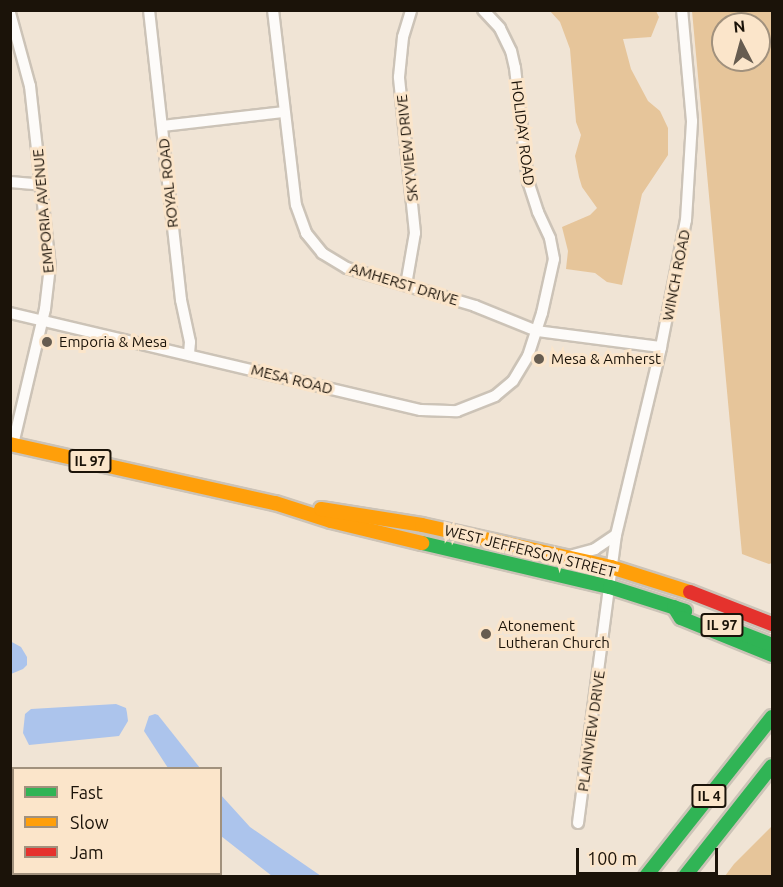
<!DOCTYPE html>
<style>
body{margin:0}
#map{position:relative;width:783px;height:887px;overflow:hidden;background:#f0e4d5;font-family:Ubuntu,sans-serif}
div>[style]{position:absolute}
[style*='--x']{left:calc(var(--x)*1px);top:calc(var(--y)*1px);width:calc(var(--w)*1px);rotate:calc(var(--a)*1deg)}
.green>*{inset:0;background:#e6c59a}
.water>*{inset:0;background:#acc4ec}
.roads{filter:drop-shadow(2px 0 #ccc3b7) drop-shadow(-2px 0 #ccc3b7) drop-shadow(0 2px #ccc3b7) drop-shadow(0 -2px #ccc3b7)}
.street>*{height:10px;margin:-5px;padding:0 5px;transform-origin:5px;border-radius:5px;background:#fdfbf9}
.fast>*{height:14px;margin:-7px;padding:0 7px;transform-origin:7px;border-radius:7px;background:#30b455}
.slow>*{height:14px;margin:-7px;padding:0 7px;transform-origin:7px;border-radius:7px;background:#ff9f0a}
.jam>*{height:14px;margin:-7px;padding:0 7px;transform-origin:7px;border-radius:7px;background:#e5322d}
.dots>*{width:16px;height:16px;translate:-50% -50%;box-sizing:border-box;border:3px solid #fbe5ca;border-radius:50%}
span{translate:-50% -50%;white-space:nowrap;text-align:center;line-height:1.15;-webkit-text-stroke:6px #fbe5ca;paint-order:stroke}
.shield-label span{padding:2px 4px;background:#fbe5ca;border:2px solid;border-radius:4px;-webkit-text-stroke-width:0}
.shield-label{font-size:14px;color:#1b1309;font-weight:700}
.street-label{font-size:15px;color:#1b1309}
.poi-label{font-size:15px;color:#1b1309}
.left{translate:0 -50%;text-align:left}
.frame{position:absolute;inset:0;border:12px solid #1b1309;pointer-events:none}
.legend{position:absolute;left:12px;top:767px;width:210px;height:108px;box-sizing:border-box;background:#fbe5ca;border:2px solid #a1917d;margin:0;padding:8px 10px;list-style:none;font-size:18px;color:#1b1309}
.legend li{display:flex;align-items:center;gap:12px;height:30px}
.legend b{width:30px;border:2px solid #a1917d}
.north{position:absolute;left:711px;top:12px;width:60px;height:60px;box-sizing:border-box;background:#fbe5ca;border:2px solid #a1917d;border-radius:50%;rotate:354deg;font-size:16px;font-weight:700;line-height:24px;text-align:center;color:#1b1309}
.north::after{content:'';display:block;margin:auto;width:21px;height:27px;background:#665c50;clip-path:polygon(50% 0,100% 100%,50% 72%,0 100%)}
.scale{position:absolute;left:576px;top:848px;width:142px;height:27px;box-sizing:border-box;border:3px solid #1b1309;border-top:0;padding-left:8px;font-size:18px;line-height:21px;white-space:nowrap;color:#1b1309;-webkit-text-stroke:4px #fbe5ca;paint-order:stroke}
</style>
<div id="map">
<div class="green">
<i style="clip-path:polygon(550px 11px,656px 11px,659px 17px,651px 37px,623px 39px,631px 69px,648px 101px,660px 111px,668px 128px,668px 155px,642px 194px,622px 285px,607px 282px,595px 273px,566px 269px,568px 251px,562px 227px,590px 215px,597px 208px,582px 187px,579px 177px,575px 156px,581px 135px,576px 122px,570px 49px,560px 22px)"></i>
<i style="clip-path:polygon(evenodd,692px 11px,772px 11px,772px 563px,769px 564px,742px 554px,692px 11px,723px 24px,759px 24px,759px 60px,723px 60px,723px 24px)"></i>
<i style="clip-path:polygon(772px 826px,772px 876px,725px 876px,734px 864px)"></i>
</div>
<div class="water">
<i style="clip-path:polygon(10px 641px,21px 647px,27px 657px,27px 665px,23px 669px,11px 674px)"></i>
<i style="clip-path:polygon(116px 704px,126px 708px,127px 713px,128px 721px,119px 736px,29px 745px,23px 733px,25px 714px,31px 709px)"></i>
<i style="clip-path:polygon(155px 714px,158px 715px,200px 768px,168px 768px,144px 731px,149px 716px)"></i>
<i style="clip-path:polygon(220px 794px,250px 827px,321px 876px,272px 876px,221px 836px)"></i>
<i style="clip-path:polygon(22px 874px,172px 874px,172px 876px,21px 876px)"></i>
</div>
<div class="roads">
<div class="street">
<i style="--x:149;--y:10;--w:292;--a:83.7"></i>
<i style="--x:181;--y:300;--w:43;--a:77.9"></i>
<i style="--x:190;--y:342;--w:12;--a:95"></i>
<i style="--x:273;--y:10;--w:196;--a:83.3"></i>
<i style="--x:296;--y:205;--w:30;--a:70"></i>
<i style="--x:306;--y:233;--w:26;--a:51"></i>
<i style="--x:322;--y:253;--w:29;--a:31"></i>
<i style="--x:347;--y:268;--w:134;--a:16.5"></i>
<i style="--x:475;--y:306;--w:67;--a:22"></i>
<i style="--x:537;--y:331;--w:125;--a:7.4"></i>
<i style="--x:10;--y:13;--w:76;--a:74.7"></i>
<i style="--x:30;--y:86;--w:181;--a:83.7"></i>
<i style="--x:50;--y:266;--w:43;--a:96.6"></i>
<i style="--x:45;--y:309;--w:139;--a:103.3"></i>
<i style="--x:163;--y:126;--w:122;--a:-6.6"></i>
<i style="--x:10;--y:182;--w:32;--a:5"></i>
<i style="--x:406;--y:285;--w:53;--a:-80.2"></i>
<i style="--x:415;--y:233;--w:157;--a:-95.9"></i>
<i style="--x:399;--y:77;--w:40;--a:-84.3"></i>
<i style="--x:403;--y:37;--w:28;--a:-73"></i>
<i style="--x:10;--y:313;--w:422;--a:13.3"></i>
<i style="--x:421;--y:410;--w:36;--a:2"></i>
<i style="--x:457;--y:411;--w:41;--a:-21.5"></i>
<i style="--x:495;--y:396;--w:23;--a:-40"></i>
<i style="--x:513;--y:381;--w:29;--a:-59"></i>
<i style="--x:528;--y:356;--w:45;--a:-72"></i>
<i style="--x:542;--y:313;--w:55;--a:-77.5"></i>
<i style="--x:554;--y:259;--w:21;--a:-101"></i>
<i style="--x:550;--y:238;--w:29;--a:-115"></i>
<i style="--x:538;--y:212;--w:32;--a:-108"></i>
<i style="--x:528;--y:182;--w:115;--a:-96.5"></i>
<i style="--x:515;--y:68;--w:17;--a:-103"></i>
<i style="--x:511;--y:51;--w:25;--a:-116"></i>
<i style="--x:500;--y:28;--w:25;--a:-133"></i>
<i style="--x:573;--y:555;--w:23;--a:-15"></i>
<i style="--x:595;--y:549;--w:25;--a:-34"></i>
<i style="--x:578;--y:823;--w:290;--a:-82.5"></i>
<i style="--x:616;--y:535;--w:193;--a:-76.5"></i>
<i style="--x:661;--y:347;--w:129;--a:-78.9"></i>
<i style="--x:686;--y:220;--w:99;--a:-86.5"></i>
<i style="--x:692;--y:121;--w:111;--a:-95.1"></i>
</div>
<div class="fast">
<i style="--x:422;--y:543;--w:193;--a:13.2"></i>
<i style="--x:610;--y:587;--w:79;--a:17.7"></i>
<i style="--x:674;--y:607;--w:13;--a:58"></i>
<i style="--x:681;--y:618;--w:98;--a:22.1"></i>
<i style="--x:726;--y:627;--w:49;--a:21.4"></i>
<i style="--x:646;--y:876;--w:203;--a:-51.6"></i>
<i style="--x:685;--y:876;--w:140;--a:-51.7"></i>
</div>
<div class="slow">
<i style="--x:10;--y:444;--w:271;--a:12.6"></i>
<i style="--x:275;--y:503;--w:59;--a:17.8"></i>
<i style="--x:331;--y:521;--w:94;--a:13.6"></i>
<i style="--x:321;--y:509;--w:102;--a:9"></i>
<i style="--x:422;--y:525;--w:194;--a:12.5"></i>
<i style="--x:611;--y:567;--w:83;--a:17.6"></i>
</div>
<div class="jam">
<i style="--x:690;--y:592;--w:88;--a:21.3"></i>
</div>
</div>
<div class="dots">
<i style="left:47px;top:342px;background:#665c50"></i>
<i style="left:539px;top:359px;background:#665c50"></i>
<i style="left:486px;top:634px;background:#665c50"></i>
</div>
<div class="shield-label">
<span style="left:90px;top:461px">IL 97</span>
<span style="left:722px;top:625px">IL 97</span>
<span style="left:709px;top:796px">IL 4</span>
</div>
<div class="street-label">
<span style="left:523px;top:133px;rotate:83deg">HOLIDAY ROAD</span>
<span style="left:407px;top:148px;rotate:-96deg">SKYVIEW DRIVE</span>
<span style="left:168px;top:183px;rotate:-96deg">ROYAL ROAD</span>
<span style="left:43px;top:211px;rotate:-95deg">EMPORIA AVENUE</span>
<span style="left:676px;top:275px;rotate:-79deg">WINCH ROAD</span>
<span style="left:404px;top:284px;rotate:17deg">AMHERST DRIVE</span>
<span style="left:292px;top:379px;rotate:14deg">MESA ROAD</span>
<span style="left:530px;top:551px;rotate:14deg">WEST JEFFERSON STREET</span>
<span style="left:591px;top:731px;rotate:-82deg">PLAINVIEW DRIVE</span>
</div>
<div class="poi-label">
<span class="left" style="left:59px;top:342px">Emporia &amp; Mesa</span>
<span class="left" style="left:551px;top:359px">Mesa &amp; Amherst</span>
<span class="left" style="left:498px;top:634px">Atonement<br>Lutheran Church</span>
</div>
<div class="frame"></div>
<ul class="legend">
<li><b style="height:8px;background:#30b455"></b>Fast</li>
<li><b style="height:8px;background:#ff9f0a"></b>Slow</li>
<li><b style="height:8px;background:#e5322d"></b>Jam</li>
</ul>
<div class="north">N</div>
<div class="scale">100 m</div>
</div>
